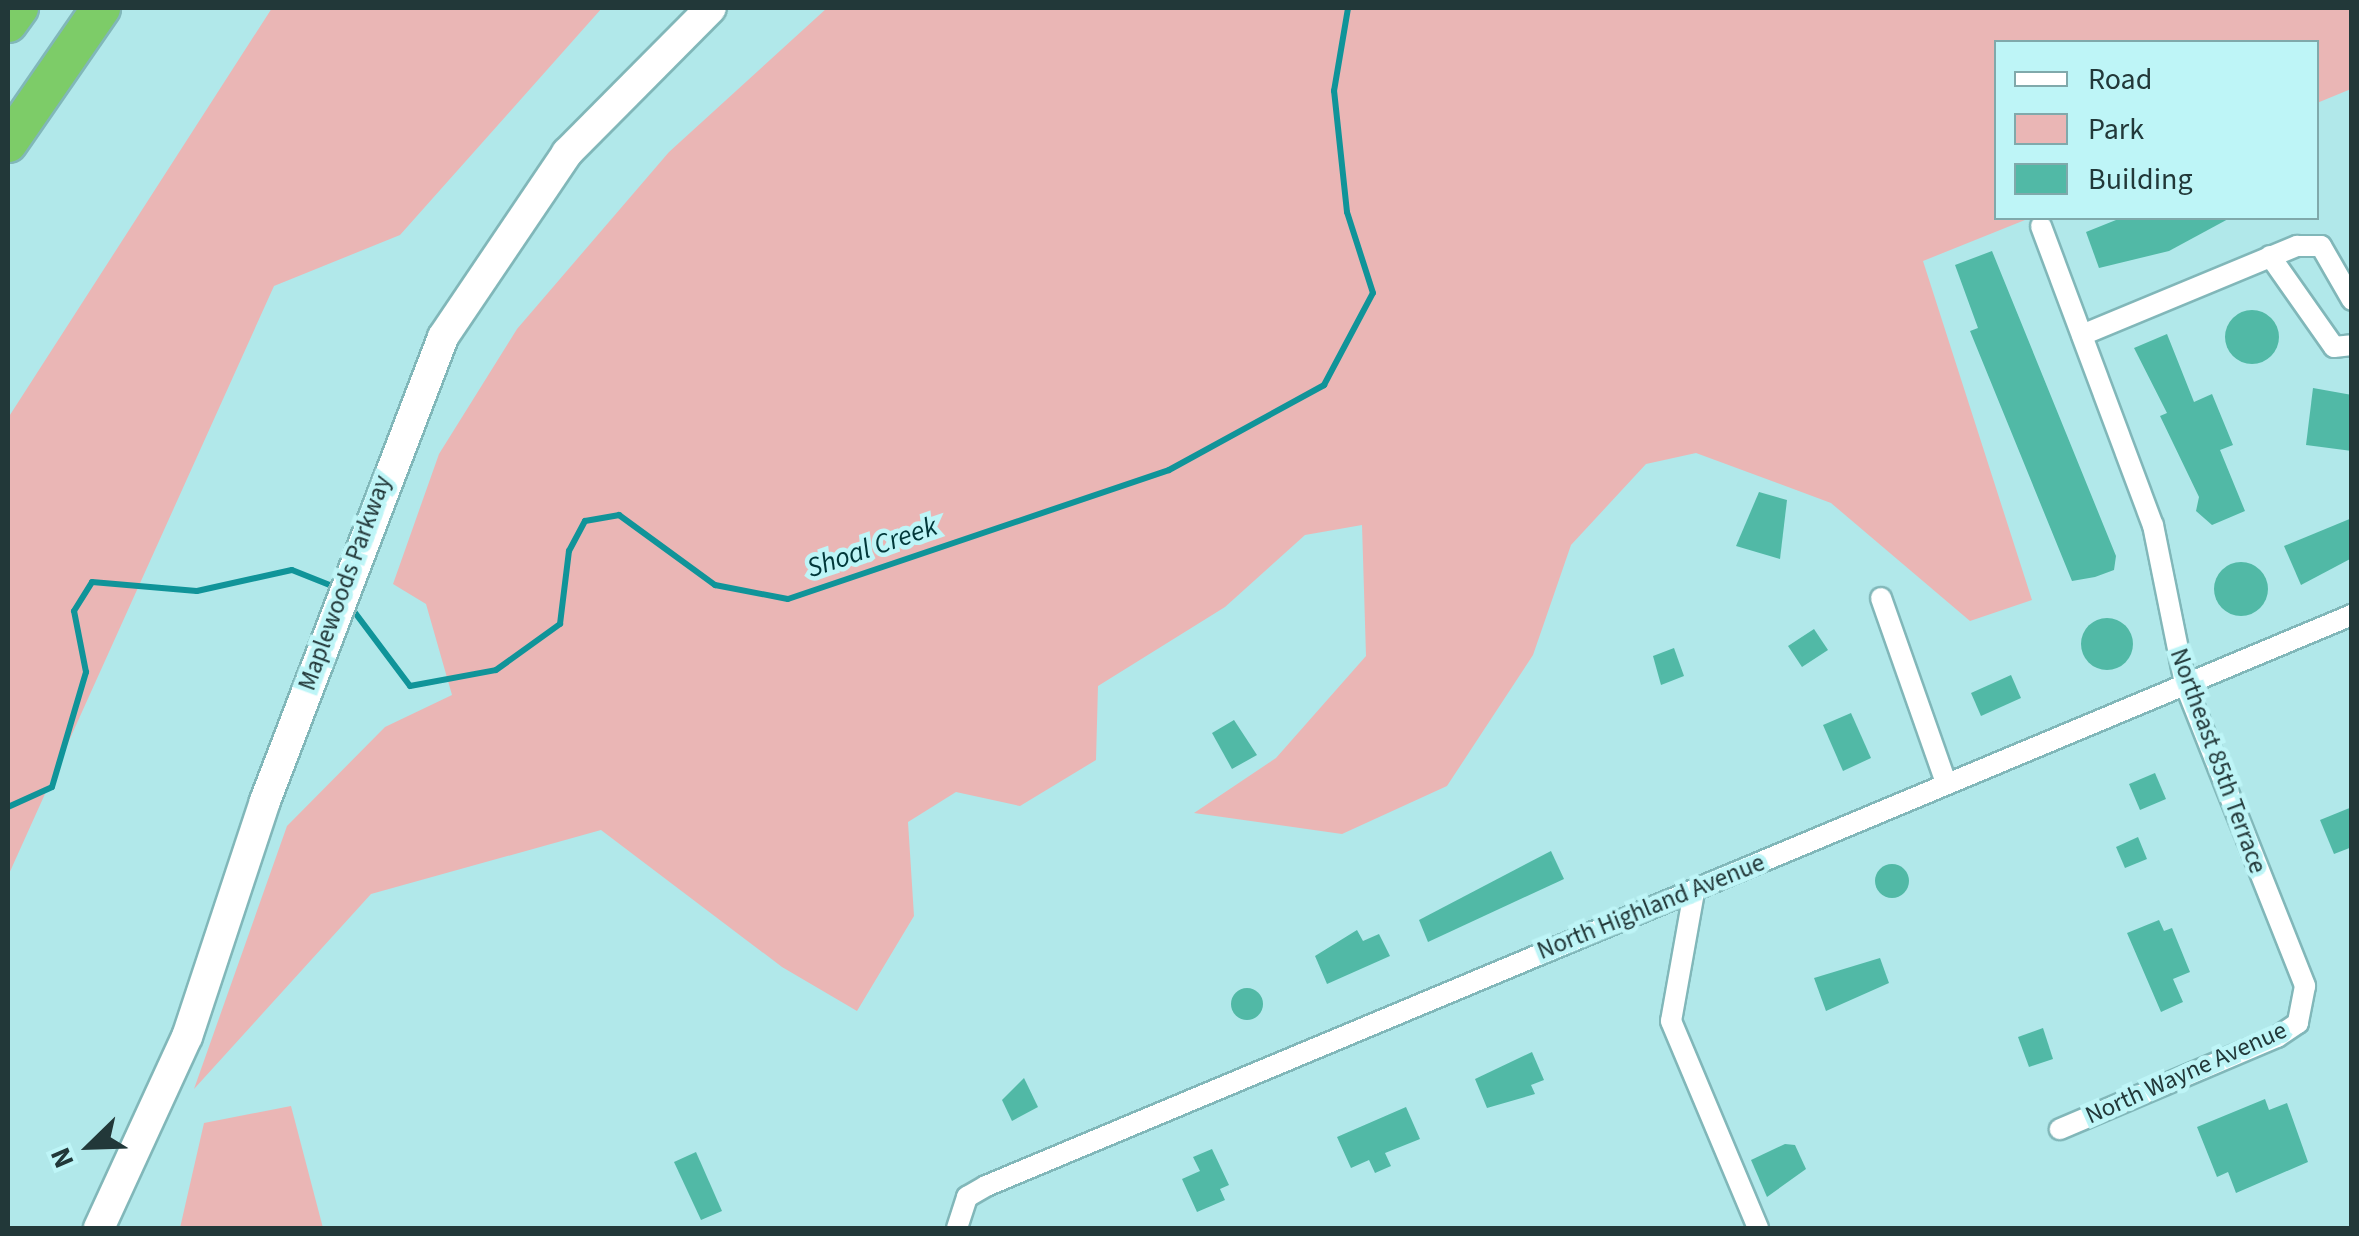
<!DOCTYPE html>
<style>
body{margin:0}
#map{position:relative;width:2359px;height:1236px;overflow:hidden;background:#b1e8ea;font-family:"Source Sans 3",sans-serif}
div>[style]{position:absolute}
[style*='--x']{left:calc(var(--x)*1px);top:calc(var(--y)*1px);width:calc(var(--w)*1px);rotate:calc(var(--a)*1deg)}
.green>*{inset:0;background:#eab6b5}
.stream>*{height:6px;margin:-3px;padding:0 3px;transform-origin:3px;border-radius:3px;background:#109499}
.building>*{inset:0;background:#51b9a6}
.round{border-radius:50%}
.roads{filter:drop-shadow(2px 0 #81b7b9) drop-shadow(-2px 0 #81b7b9) drop-shadow(0 2px #81b7b9) drop-shadow(0 -2px #81b7b9)}
.street>*{height:20px;margin:-10px;padding:0 10px;transform-origin:10px;border-radius:10px;background:#fff}
.secondary>*{height:30px;margin:-15px;padding:0 15px;transform-origin:15px;border-radius:15px;background:#fff}
.highway>*{height:38px;margin:-19px;padding:0 19px;transform-origin:19px;border-radius:19px;background:#7dcc68}
span{translate:-50% -50%;white-space:nowrap;text-align:center;line-height:1.15;-webkit-text-stroke:9px #bef5f7;paint-order:stroke}
.street-label{font-size:25px;color:#223839}
.water-label{font-size:28px;color:#01383a;font-style:italic}
.frame{position:absolute;inset:0;border:10px solid #223839;pointer-events:none}
.legend{position:absolute;left:1994px;top:40px;width:325px;height:180px;box-sizing:border-box;background:#bef5f7;border:2px solid #80a9ab;margin:0;padding:12px 18px;list-style:none;font-size:30px;color:#223839}
.legend li{display:flex;align-items:center;gap:20px;height:50px}
.legend b{width:50px;border:2px solid #80a9ab}
.north{position:absolute;left:40px;top:1096px;width:100px;height:100px;-webkit-text-stroke:8px #bef5f7;paint-order:stroke;rotate:247deg;font-size:28px;font-weight:700;line-height:40px;text-align:center;color:#223839}
.north::after{content:'';display:block;margin:auto;width:35px;height:45px;background:#223839;clip-path:polygon(50% 0,100% 100%,50% 72%,0 100%)}
</style>
<div id="map">
<div class="green">
<i style="clip-path:polygon(272px 8px,602px 8px,400px 235px,274px 286px,8px 876px,8px 418px)"></i>
<i style="clip-path:polygon(827px 8px,2349px 8px,2351px 89px,2317px 103px,2316px 42px,1996px 42px,1996px 218px,2030px 218px,1923px 261px,2032px 600px,1970px 621px,1831px 503px,1696px 453px,1646px 464px,1571px 545px,1533px 655px,1447px 786px,1342px 834px,1194px 813px,1276px 758px,1366px 656px,1362px 525px,1305px 535px,1225px 607px,1098px 686px,1096px 760px,1020px 806px,956px 792px,908px 822px,914px 916px,857px 1011px,782px 967px,601px 830px,371px 894px,194px 1089px,287px 826px,385px 727px,452px 695px,426px 604px,393px 584px,439px 454px,517px 329px,669px 152px)"></i>
<i style="clip-path:polygon(291px 1106px,323px 1228px,180px 1228px,204px 1123px)"></i>
</div>
<div class="stream">
<i style="--x:350;--y:606;--w:100;--a:53.1"></i>
<i style="--x:410;--y:686;--w:87;--a:-10.5"></i>
<i style="--x:496;--y:670;--w:79;--a:-35.7"></i>
<i style="--x:560;--y:624;--w:74;--a:-83"></i>
<i style="--x:569;--y:551;--w:34;--a:-62"></i>
<i style="--x:585;--y:521;--w:35;--a:-10"></i>
<i style="--x:619;--y:515;--w:119;--a:36.1"></i>
<i style="--x:715;--y:585;--w:74;--a:10.9"></i>
<i style="--x:788;--y:599;--w:402;--a:-18.7"></i>
<i style="--x:1169;--y:470;--w:177;--a:-28.7"></i>
<i style="--x:1324;--y:385;--w:104;--a:-62"></i>
<i style="--x:1373;--y:293;--w:85;--a:-107.8"></i>
<i style="--x:1347;--y:212;--w:122;--a:-96.1"></i>
<i style="--x:1334;--y:91;--w:84;--a:-80.4"></i>
<i style="--x:8;--y:807;--w:48;--a:-24.4"></i>
<i style="--x:52;--y:787;--w:120;--a:-73.5"></i>
<i style="--x:86;--y:672;--w:62;--a:-101.1"></i>
<i style="--x:74;--y:611;--w:34;--a:-58"></i>
<i style="--x:92;--y:582;--w:105;--a:4.9"></i>
<i style="--x:197;--y:591;--w:97;--a:-12.5"></i>
<i style="--x:292;--y:570;--w:48;--a:21.8"></i>
</div>
<div class="building">
<i style="clip-path:polygon(2121px 218px,2230px 218px,2169px 251px,2099px 268px,2086px 232px)"></i>
<i style="clip-path:polygon(1992px 251px,2116px 556px,2114px 570px,2095px 577px,2072px 581px,1970px 331px,1978px 328px,1955px 265px)"></i>
<i class="round" style="left:2225px;top:310px;width:54px;height:54px"></i>
<i style="clip-path:polygon(2167px 334px,2194px 402px,2212px 394px,2233px 445px,2220px 450px,2245px 511px,2212px 525px,2196px 511px,2199px 497px,2160px 416px,2167px 413px,2134px 348px)"></i>
<i style="clip-path:polygon(2313px 388px,2352px 395px,2352px 451px,2306px 445px)"></i>
<i style="clip-path:polygon(1759px 492px,1787px 500px,1780px 559px,1736px 546px)"></i>
<i style="clip-path:polygon(2352px 518px,2352px 558px,2301px 585px,2284px 546px)"></i>
<i class="round" style="left:2214px;top:562px;width:54px;height:54px"></i>
<i class="round" style="left:2081px;top:618px;width:52px;height:52px"></i>
<i style="clip-path:polygon(1814px 629px,1828px 650px,1802px 667px,1788px 646px)"></i>
<i style="clip-path:polygon(1674px 648px,1684px 676px,1661px 685px,1653px 656px)"></i>
<i style="clip-path:polygon(2011px 675px,2021px 698px,1981px 716px,1971px 693px)"></i>
<i style="clip-path:polygon(1851px 713px,1871px 758px,1843px 771px,1823px 725px)"></i>
<i style="clip-path:polygon(1234px 720px,1257px 755px,1232px 769px,1212px 733px)"></i>
<i style="clip-path:polygon(2155px 773px,2166px 799px,2140px 810px,2129px 784px)"></i>
<i style="clip-path:polygon(2352px 807px,2352px 847px,2334px 854px,2320px 820px)"></i>
<i style="clip-path:polygon(2138px 837px,2147px 859px,2125px 868px,2116px 847px)"></i>
<i style="clip-path:polygon(1551px 851px,1564px 879px,1428px 942px,1419px 920px)"></i>
<i class="round" style="left:1875px;top:864px;width:34px;height:34px"></i>
<i style="clip-path:polygon(2159px 920px,2164px 931px,2172px 928px,2190px 972px,2173px 979px,2183px 1002px,2161px 1012px,2127px 933px)"></i>
<i style="clip-path:polygon(1357px 930px,1363px 941px,1379px 934px,1390px 956px,1327px 984px,1315px 956px)"></i>
<i style="clip-path:polygon(1880px 958px,1889px 983px,1826px 1011px,1814px 978px)"></i>
<i class="round" style="left:1231px;top:988px;width:32px;height:32px"></i>
<i style="clip-path:polygon(2043px 1028px,2053px 1059px,2029px 1067px,2018px 1037px)"></i>
<i style="clip-path:polygon(1532px 1052px,1544px 1080px,1531px 1085px,1535px 1094px,1487px 1108px,1475px 1079px)"></i>
<i style="clip-path:polygon(1024px 1078px,1038px 1107px,1012px 1121px,1002px 1100px)"></i>
<i style="clip-path:polygon(2265px 1099px,2269px 1110px,2287px 1103px,2308px 1162px,2236px 1193px,2228px 1172px,2217px 1177px,2197px 1127px)"></i>
<i style="clip-path:polygon(1406px 1107px,1420px 1139px,1385px 1153px,1391px 1166px,1375px 1173px,1369px 1160px,1351px 1168px,1337px 1137px)"></i>
<i style="clip-path:polygon(1785px 1144px,1795px 1145px,1806px 1169px,1767px 1197px,1751px 1160px)"></i>
<i style="clip-path:polygon(1212px 1149px,1229px 1185px,1220px 1189px,1225px 1200px,1197px 1212px,1182px 1179px,1200px 1171px,1193px 1157px)"></i>
<i style="clip-path:polygon(696px 1152px,722px 1211px,701px 1220px,674px 1162px)"></i>
</div>
<div class="roads">
<div class="street">
<i style="--x:2041;--y:226;--w:319;--a:69.5"></i>
<i style="--x:2153;--y:525;--w:162;--a:78.6"></i>
<i style="--x:2185;--y:684;--w:325;--a:68.3"></i>
<i style="--x:2305;--y:986;--w:38;--a:101"></i>
<i style="--x:2298;--y:1023;--w:25;--a:146"></i>
<i style="--x:2277;--y:1037;--w:236;--a:157"></i>
<i style="--x:2270;--y:256;--w:111;--a:54.9"></i>
<i style="--x:2334;--y:347;--w:18;--a:-6"></i>
<i style="--x:2082;--y:335;--w:233;--a:-22.5"></i>
<i style="--x:2297;--y:246;--w:24;--a:0"></i>
<i style="--x:2321;--y:246;--w:62;--a:60.1"></i>
<i style="--x:1881;--y:598;--w:196;--a:70.6"></i>
<i style="--x:1694;--y:892;--w:131;--a:100.1"></i>
<i style="--x:1671;--y:1021;--w:225;--a:67.2"></i>
<i style="--x:957;--y:1228;--w:33;--a:-72"></i>
<i style="--x:967;--y:1197;--w:22;--a:-30"></i>
<i style="--x:986;--y:1186;--w:1481;--a:-22.69"></i>
</div>
<div class="secondary">
<i style="--x:99;--y:1228;--w:210;--a:-65.3"></i>
<i style="--x:187;--y:1037;--w:249;--a:-71.7"></i>
<i style="--x:265;--y:801;--w:497;--a:-69"></i>
<i style="--x:443;--y:337;--w:222;--a:-56"></i>
<i style="--x:567;--y:153;--w:204;--a:-45.2"></i>
</div>
<div class="highway">
<i style="--x:8;--y:23;--w:19;--a:-54"></i>
<i style="--x:8;--y:143;--w:164;--a:-55.4"></i>
</div>
</div>
<div class="street-label">
<span style="left:345px;top:583px;rotate:-70deg">Maplewoods Parkway</span>
<span style="left:2218px;top:761px;rotate:70deg">Northeast 85th Terrace</span>
<span style="left:1651px;top:907px;rotate:-22deg">North Highland Avenue</span>
<span style="left:2186px;top:1073px;rotate:-24deg">North Wayne Avenue</span>
</div>
<div class="water-label">
<span style="left:872px;top:547px;rotate:-19deg">Shoal Creek</span>
</div>
<div class="frame"></div>
<ul class="legend">
<li><b style="height:12px;background:#fff"></b>Road</li>
<li><b style="height:28px;background:#eab6b5"></b>Park</li>
<li><b style="height:28px;background:#51b9a6"></b>Building</li>
</ul>
<div class="north">N</div>
</div>
